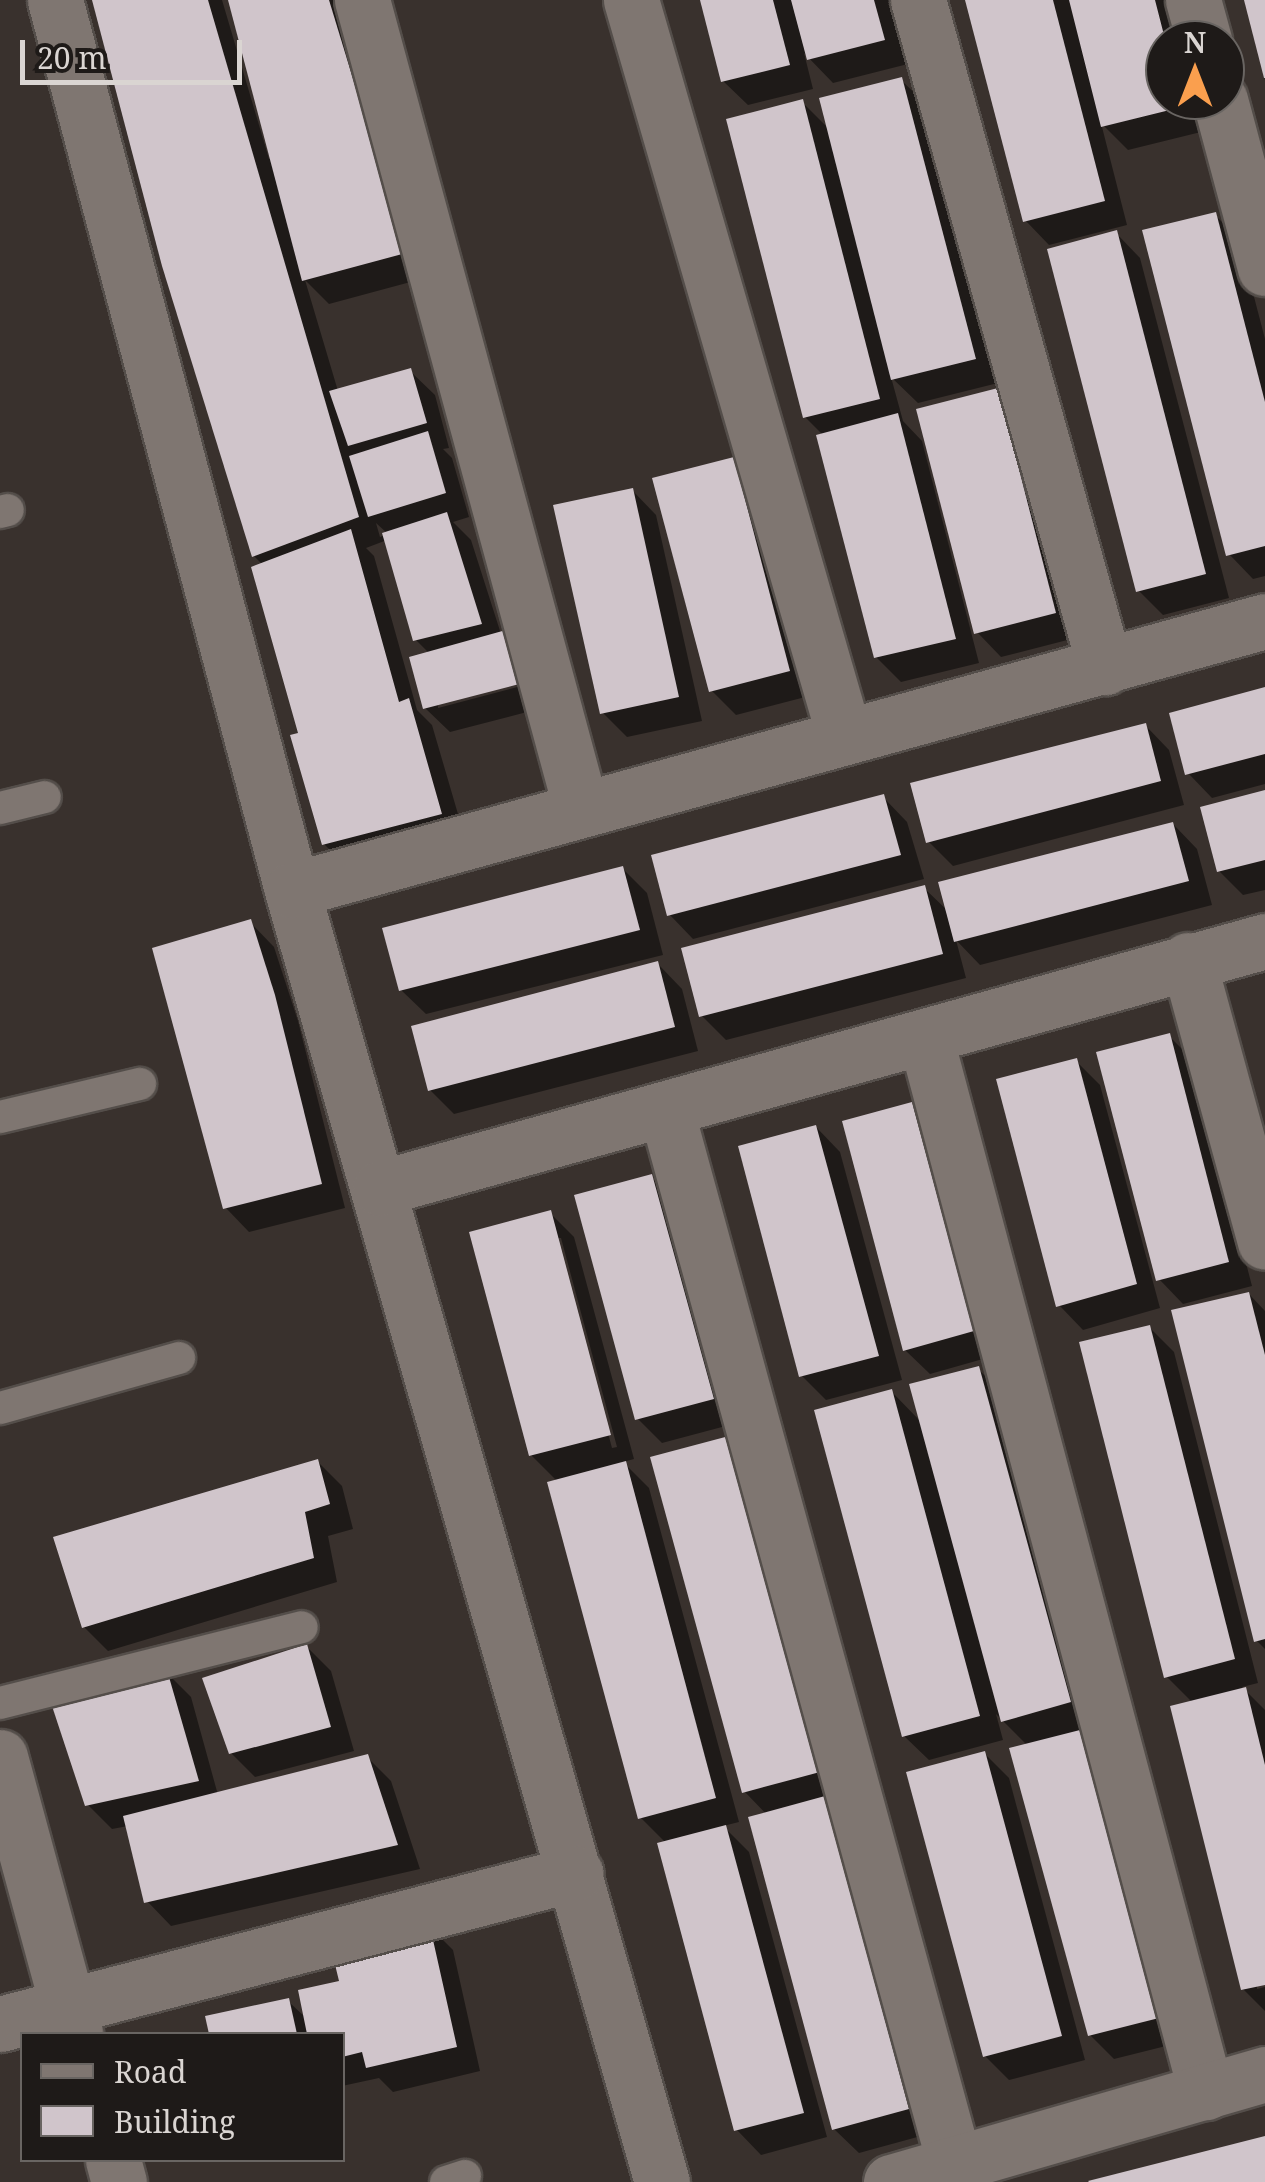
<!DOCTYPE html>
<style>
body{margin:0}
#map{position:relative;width:1265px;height:2182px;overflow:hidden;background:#39312d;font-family:"Noto Serif",serif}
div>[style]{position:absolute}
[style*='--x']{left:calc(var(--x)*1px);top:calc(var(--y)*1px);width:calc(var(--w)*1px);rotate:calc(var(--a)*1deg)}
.shadow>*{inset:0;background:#0007}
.building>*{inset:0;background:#d0c5cb}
.roads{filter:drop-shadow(2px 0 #544e4a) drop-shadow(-2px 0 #544e4a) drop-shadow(0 2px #544e4a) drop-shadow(0 -2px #544e4a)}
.lane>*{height:32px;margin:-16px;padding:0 16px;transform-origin:16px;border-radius:16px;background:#7f7671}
.street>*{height:55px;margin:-27.5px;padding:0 27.5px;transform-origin:27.5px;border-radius:27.5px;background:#7f7671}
span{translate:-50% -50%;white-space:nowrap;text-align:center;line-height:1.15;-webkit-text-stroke:10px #1e1a18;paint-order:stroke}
.legend{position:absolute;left:20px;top:2032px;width:325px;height:130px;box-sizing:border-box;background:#1e1a18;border:2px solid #696562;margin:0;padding:12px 18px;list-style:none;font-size:30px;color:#dad5d2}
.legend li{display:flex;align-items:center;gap:20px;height:50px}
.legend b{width:50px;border:2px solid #696562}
.north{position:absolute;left:1145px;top:20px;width:100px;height:100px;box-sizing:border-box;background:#1e1a18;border:2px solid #696562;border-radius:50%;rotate:0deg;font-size:28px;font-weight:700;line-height:40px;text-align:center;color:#dad5d2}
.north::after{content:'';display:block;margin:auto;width:35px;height:45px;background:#fa9f4e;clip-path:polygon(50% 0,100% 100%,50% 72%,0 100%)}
.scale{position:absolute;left:20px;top:40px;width:222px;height:45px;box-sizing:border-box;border:5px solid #dad5d2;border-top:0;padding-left:12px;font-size:30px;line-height:35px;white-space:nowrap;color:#dad5d2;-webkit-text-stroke:8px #1e1a18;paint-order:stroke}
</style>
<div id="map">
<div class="shadow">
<i style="clip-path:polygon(evenodd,95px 0,222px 0,269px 159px,273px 158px,231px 0,347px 0,429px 277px,329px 304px,305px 280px,338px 391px,410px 371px,435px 395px,449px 448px,443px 449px,452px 458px,469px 517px,453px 522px,471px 540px,501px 634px,506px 633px,530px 657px,546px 707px,450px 732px,425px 708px,412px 659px,430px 654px,416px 640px,387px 540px,366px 548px,374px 556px,417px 710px,432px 725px,465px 838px,348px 868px,324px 844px,293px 737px,301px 734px,254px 568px,263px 565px,254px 556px,165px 266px,95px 0,376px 523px,388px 534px,380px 537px,376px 523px,95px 0,535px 678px,536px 682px,438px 708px,438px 703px,535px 678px)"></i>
<i style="clip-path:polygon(703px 0,891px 0,908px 64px,833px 83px,804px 53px,813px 89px,748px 105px,723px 81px)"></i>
<i style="clip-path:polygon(968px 0,1171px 0,1181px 40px,1165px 40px,1165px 100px,1197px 100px,1205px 131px,1128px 150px,1101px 123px,1127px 225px,1049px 245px,1025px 220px)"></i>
<i style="clip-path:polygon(901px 80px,926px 104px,998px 383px,918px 403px,891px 377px,903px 421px,922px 441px,979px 663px,901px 682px,876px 657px,823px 435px,805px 417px,802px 102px,829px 129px)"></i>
<i style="clip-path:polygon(1215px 215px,1239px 239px,1265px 339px,1265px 576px,1253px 579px,1229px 554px)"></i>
<i style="clip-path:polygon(1116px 233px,1140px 258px,1229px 598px,1163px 615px,1138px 590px)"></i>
<i style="clip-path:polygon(998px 390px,1022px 415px,1079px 637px,1001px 657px,977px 632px)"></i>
<i style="clip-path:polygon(734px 460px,758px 484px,813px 695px,736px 715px,711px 690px)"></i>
<i style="clip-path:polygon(632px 490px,656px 515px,702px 721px,627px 737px,603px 713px)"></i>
<i style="clip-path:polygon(1265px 690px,1265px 784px,1212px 798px,1188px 773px)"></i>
<i style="clip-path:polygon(1145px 725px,1169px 750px,1184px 805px,953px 866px,928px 841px)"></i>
<i style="clip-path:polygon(1265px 793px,1265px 890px,1243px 895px,1219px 871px)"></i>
<i style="clip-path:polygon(883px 797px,907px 822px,924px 879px,693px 939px,669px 914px)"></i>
<i style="clip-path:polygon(1173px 824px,1197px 849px,1212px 905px,980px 965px,956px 940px,966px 978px,726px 1040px,702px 1016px,924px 888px,949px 912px)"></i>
<i style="clip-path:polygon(623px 869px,647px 893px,663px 955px,426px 1014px,401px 990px)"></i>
<i style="clip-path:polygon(250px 922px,274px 947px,298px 1021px,345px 1208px,249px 1232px,225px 1207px)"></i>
<i style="clip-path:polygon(658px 964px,682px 989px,698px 1051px,454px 1114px,430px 1090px)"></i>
<i style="clip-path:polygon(1169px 1036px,1193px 1060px,1252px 1286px,1183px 1304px,1159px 1279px)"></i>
<i style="clip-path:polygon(1076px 1061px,1100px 1085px,1160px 1308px,1083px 1330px,1059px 1305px)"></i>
<i style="clip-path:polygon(911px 1105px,935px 1130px,997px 1355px,930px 1374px,905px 1350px)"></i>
<i style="clip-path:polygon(816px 1127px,840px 1152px,902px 1380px,826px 1400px,802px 1376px)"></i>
<i style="clip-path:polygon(651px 1177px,676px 1201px,737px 1423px,662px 1443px,638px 1419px)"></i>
<i style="clip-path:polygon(evenodd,550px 1213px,574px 1237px,634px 1459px,623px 1462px,649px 1488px,739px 1822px,723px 1826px,749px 1852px,827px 2137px,761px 2155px,737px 2130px,666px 1843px,640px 1817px,558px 1482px,531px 1455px,550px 1213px,556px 1238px,561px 1238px,617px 1447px,612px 1448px,556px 1238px)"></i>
<i style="clip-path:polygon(1249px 1294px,1265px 1311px,1265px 1649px,1256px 1640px)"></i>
<i style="clip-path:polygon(1150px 1328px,1174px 1352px,1258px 1683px,1242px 1687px,1265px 1710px,1265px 1982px,1257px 1984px,1257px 1989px,1265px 1987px,1265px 2011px,1243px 1989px,1193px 1703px,1166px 1676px)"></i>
<i style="clip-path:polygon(978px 1369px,1003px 1393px,1094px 1726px,1078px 1731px,1104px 1757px,1182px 2042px,1114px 2059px,1090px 2035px,1028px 1746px,996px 1714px,1003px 1740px,929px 1760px,904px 1736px,892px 1392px,922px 1423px)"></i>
<i style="clip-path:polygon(653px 1459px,843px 1796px,825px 1800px,848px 1823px,932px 2133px,859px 2153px,834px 2129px,767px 1815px,744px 1791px)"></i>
<i style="clip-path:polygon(317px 1461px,342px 1486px,353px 1529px,328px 1536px,337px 1582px,108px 1651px,84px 1627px)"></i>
<i style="clip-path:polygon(307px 1647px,331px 1671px,354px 1751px,255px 1777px,231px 1753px)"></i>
<i style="clip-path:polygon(167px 1673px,191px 1697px,218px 1795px,367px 1757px,391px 1781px,420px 1869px,171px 1926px,147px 1901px,128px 1826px,112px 1829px,88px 1805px)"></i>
<i style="clip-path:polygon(984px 1753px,1009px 1778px,1085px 2060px,1009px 2080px,985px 2056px)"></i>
<i style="clip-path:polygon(428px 1925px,453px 1950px,480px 2071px,393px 2092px,379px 2078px,342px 2086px,342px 2034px,211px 2034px,208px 2018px,288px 2001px,306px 2018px,342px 1982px)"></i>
</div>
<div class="building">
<i style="clip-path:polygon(92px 0,208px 0,359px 517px,252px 557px,162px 266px)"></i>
<i style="clip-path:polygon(228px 0,329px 0,406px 253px,302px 281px)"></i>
<i style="clip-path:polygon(700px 0,773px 0,790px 65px,721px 82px)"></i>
<i style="clip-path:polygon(791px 0,874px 0,885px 40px,807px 60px)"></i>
<i style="clip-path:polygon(965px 0,1053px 0,1105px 201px,1023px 222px)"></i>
<i style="clip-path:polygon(1069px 0,1155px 0,1165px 39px,1165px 100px,1180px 100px,1182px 107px,1101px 127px)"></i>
<i style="clip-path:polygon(1244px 0,1265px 0,1265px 78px,1264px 78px)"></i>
<i style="clip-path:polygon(902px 77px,976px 359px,891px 380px,819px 98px)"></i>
<i style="clip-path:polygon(803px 99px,880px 399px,803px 418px,726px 119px)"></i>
<i style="clip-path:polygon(1216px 212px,1265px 402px,1265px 546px,1226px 556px,1142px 230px)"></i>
<i style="clip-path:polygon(1117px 230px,1206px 574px,1136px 592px,1047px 249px)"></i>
<i style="clip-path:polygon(411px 368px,427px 423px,348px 446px,329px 391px)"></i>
<i style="clip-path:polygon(998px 388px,1056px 613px,974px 634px,916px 409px)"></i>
<i style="clip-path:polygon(898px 413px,956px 639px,874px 658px,816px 435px)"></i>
<i style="clip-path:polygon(428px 431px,446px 493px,368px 517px,349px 456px)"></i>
<i style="clip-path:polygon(734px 457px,790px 671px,709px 692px,652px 478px)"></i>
<i style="clip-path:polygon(633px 488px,679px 697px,600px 714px,553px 505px)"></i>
<i style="clip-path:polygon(447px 512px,482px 624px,413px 641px,382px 533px)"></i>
<i style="clip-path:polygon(351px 529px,399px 702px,409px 698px,442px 814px,322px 845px,290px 735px,298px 733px,251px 567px)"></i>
<i style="clip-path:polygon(506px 630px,523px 683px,423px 709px,409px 657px)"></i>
<i style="clip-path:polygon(1265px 687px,1265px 754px,1185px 775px,1169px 713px)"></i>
<i style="clip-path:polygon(1146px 723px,1161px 781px,926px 843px,910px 783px)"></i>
<i style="clip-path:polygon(1265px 790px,1265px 860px,1217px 872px,1200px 807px)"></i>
<i style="clip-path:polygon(884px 794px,901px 855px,667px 916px,651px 855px)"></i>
<i style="clip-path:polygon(1173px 822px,1189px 881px,954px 942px,938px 882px)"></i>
<i style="clip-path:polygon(623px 866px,640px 930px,399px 991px,382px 928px)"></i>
<i style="clip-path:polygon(925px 885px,943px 954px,699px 1017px,681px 948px)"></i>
<i style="clip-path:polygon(251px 919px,275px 995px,322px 1184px,223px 1209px,152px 948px)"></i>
<i style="clip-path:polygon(658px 961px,675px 1027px,428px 1091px,411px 1026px)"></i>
<i style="clip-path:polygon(1170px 1033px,1229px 1262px,1156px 1281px,1096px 1052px)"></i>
<i style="clip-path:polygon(1077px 1058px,1137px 1284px,1056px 1307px,996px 1079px)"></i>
<i style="clip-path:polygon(912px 1102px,974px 1331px,903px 1351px,842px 1121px)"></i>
<i style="clip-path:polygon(816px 1125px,879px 1356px,799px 1377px,738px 1146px)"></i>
<i style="clip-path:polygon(652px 1174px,714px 1399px,635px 1420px,574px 1195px)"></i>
<i style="clip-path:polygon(551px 1210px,611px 1435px,529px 1456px,469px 1232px)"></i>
<i style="clip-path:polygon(1249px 1292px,1265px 1355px,1265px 1639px,1254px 1642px,1171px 1310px)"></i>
<i style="clip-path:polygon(1150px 1325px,1235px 1659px,1164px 1678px,1079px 1342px)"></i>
<i style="clip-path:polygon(979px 1366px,1071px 1702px,1001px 1722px,909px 1384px)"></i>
<i style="clip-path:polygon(892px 1389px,980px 1716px,902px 1737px,814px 1410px)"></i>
<i style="clip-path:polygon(729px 1436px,820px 1772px,742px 1793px,650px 1457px)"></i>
<i style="clip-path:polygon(318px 1459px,330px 1504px,305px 1512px,314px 1558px,82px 1628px,53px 1537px)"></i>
<i style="clip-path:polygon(626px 1461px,716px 1798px,638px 1819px,547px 1482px)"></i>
<i style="clip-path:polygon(307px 1644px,331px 1727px,229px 1754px,202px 1678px)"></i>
<i style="clip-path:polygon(167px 1670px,199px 1781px,85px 1806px,50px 1700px)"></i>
<i style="clip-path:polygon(1246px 1687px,1265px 1765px,1265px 1985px,1241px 1990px,1170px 1706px)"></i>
<i style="clip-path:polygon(1080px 1730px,1159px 2018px,1088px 2036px,1009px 1748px)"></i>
<i style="clip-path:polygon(985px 1751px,1062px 2036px,983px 2057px,906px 1772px)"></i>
<i style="clip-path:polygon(368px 1754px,398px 1845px,144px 1903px,123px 1816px)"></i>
<i style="clip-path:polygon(825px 1796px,909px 2109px,832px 2130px,748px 1817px)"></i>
<i style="clip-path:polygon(726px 1825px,804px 2113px,734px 2131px,657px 1843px)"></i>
<i style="clip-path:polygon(429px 1922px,457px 2047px,366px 2068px,362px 2052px,342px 2057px,342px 2034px,307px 2034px,298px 1990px,339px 1981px,331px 1948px)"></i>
<i style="clip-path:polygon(289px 1998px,297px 2034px,209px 2034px,205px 2016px)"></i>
<i style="clip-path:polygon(1265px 2136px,1265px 2182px,1089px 2182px,1088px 2181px)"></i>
</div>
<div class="roads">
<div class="lane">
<i style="--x:0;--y:512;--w:8;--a:-14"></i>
<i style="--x:0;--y:808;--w:46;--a:-13.7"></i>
<i style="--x:0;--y:1117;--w:144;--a:-13.3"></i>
<i style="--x:0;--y:1408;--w:186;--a:-15.6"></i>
<i style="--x:0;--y:1703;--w:311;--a:-14.1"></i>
<i style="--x:446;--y:2182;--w:20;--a:-18"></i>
</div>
<div class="street">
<i style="--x:55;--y:0;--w:921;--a:75.09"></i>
<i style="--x:292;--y:890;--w:1344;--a:74.02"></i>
<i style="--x:362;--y:0;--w:838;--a:74.85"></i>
<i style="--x:631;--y:0;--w:765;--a:73.84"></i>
<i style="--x:918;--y:0;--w:693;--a:74.34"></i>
<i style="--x:1193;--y:0;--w:41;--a:74.6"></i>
<i style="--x:1220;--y:100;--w:174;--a:75"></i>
<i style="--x:292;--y:890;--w:1009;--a:-15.45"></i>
<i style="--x:1188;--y:960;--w:292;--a:74.7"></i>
<i style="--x:925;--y:1036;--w:1093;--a:75.1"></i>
<i style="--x:666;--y:1110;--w:1094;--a:74.68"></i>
<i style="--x:380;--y:1188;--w:919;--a:-15.59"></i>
<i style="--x:0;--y:1757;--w:287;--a:74.8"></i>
<i style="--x:0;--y:2024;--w:595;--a:-14.69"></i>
<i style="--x:113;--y:2160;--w:23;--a:75"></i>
<i style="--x:891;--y:2182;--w:389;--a:-16.1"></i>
</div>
</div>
<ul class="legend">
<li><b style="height:12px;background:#7f7671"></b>Road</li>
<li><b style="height:28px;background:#d0c5cb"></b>Building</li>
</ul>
<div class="north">N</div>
<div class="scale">20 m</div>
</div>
